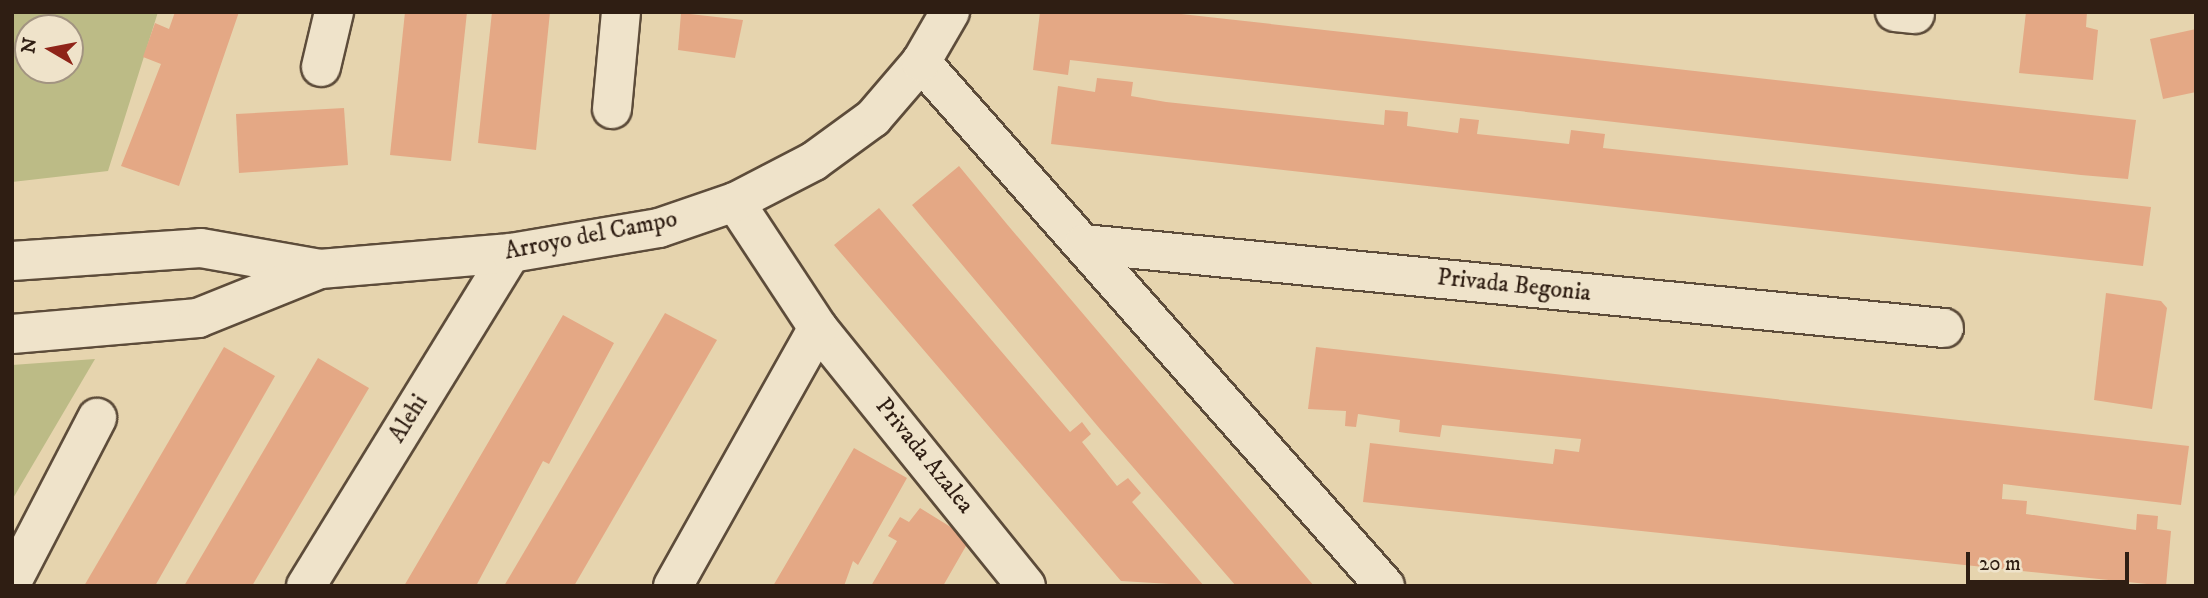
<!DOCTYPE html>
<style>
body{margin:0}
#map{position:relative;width:2208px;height:598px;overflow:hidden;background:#e6d4ae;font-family:"IM FELL DW Pica",serif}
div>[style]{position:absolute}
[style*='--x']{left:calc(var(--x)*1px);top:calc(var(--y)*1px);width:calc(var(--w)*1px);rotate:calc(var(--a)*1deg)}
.green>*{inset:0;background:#bcbb86}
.building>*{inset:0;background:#e4a885}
.roads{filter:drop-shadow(2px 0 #5d4c3a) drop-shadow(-2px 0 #5d4c3a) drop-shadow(0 2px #5d4c3a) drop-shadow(0 -2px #5d4c3a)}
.street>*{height:38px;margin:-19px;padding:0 19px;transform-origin:19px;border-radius:19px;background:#efe3ca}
.secondary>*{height:38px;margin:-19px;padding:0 19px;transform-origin:19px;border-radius:19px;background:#efe3ca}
span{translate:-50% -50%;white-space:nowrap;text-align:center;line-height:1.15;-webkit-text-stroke:5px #efe3ca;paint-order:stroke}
.street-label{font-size:24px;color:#2f1e13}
.frame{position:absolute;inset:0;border:14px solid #2f1e13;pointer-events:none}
.north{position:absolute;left:14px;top:14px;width:70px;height:70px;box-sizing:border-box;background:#efe3ca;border:2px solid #a29481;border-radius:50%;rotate:280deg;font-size:19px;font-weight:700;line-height:28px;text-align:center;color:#2f1e13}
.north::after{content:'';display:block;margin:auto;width:24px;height:32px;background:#8f2418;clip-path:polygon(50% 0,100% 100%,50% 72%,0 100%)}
.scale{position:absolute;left:1966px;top:552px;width:163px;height:32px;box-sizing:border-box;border:4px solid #2f1e13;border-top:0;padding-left:9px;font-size:21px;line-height:24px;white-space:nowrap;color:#2f1e13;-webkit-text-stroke:5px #efe3ca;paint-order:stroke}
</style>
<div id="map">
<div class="green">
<i style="clip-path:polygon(evenodd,12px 12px,158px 12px,108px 171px,12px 182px,12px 12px,28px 28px,70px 28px,70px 70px,28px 70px,28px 28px)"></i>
<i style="clip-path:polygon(95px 359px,12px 500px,12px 365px)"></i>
</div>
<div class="building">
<i style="clip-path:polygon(175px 12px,239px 12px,179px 186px,121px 166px,161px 64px,143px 57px,155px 23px,169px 29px)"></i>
<i style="clip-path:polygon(405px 12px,467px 12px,451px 161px,390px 155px)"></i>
<i style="clip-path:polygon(492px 12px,550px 12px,536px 150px,478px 143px)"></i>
<i style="clip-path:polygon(1040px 12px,1163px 12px,2136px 120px,2128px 179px,2081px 175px,1070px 60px,1068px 75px,1033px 70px)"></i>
<i style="clip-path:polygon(2026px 12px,2087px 12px,2086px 27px,2098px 30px,2093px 80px,2019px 73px)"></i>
<i style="clip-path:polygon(681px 13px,743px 20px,735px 58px,678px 50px)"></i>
<i style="clip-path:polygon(2196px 29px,2196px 92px,2163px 99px,2150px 39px)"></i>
<i style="clip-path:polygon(1097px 78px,1133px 82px,1131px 96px,1166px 102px,1384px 125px,1385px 110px,1408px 112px,1407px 126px,1458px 133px,1460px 118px,1479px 120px,1477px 134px,1569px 144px,1571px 130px,1605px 134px,1603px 148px,2151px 207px,2143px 266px,1051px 144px,1058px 86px,1095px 92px)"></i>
<i style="clip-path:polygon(344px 108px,348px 165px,239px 173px,236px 114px)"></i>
<i style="clip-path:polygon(959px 166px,1006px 223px,1314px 586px,1236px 586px,1100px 429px,912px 205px)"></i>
<i style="clip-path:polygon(879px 208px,1070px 432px,1082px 422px,1091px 434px,1082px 442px,1117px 486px,1128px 478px,1141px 493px,1132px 502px,1204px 586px,1121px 581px,834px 245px)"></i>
<i style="clip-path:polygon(2106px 293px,2161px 301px,2167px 308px,2152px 409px,2094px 400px)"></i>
<i style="clip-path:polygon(665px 313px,717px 340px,574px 586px,504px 586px)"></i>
<i style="clip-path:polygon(563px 315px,614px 343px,549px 464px,543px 461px,476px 586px,404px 586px)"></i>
<i style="clip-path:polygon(224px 347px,275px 376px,155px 586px,84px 586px)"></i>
<i style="clip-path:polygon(1316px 347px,2189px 446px,2181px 505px,2003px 484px,2002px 499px,2027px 501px,2026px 514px,2136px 530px,2137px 514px,2158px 516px,2157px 529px,2171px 531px,2166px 586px,1363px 502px,1370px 443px,1553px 464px,1555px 449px,1579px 452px,1581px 439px,1442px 425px,1440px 437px,1406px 433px,1399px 432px,1400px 420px,1358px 414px,1356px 427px,1345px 426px,1346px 411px,1308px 409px)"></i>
<i style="clip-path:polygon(318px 358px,369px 388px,252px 586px,184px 586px)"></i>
<i style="clip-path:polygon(854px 448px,907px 478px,858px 565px,853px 561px,844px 586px,773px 586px)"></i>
<i style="clip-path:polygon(920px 508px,970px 539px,943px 586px,871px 586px,897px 541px,888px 536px,900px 517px,909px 522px)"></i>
</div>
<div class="roads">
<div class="street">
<i style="--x:1895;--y:12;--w:20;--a:6"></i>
<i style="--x:921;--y:62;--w:700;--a:48.48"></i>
<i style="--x:321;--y:67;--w:57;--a:-76.7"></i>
<i style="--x:612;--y:109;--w:97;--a:-84.7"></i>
<i style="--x:735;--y:202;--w:151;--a:56.6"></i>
<i style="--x:818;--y:328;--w:331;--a:51.1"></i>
<i style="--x:1084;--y:244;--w:864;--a:5.58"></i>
<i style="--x:12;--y:582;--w:185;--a:-62.6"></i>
<i style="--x:306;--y:586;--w:391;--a:-58.4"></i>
<i style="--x:673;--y:586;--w:296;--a:-60.7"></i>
</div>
<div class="secondary">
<i style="--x:12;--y:261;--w:189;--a:-3.9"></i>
<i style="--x:201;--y:248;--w:121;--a:10"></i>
<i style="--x:320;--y:269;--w:192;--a:-4.8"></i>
<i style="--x:511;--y:253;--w:150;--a:-9.6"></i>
<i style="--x:659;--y:228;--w:80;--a:-18.9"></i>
<i style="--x:735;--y:202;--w:89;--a:-27.4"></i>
<i style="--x:814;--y:161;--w:73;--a:-36.1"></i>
<i style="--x:873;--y:118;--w:74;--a:-49.4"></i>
<i style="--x:921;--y:62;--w:58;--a:-59.9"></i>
<i style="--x:12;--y:334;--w:187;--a:-4.9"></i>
<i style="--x:198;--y:318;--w:131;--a:-21.9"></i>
</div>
</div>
<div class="street-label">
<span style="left:591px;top:236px;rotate:-11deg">Arroyo del Campo</span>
<span style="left:1514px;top:286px;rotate:6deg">Privada Begonia</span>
<span style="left:409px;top:419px;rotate:-58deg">Alehi</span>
<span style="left:924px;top:456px;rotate:51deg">Privada Azalea</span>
</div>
<div class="frame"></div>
<div class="north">N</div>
<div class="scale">20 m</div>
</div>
